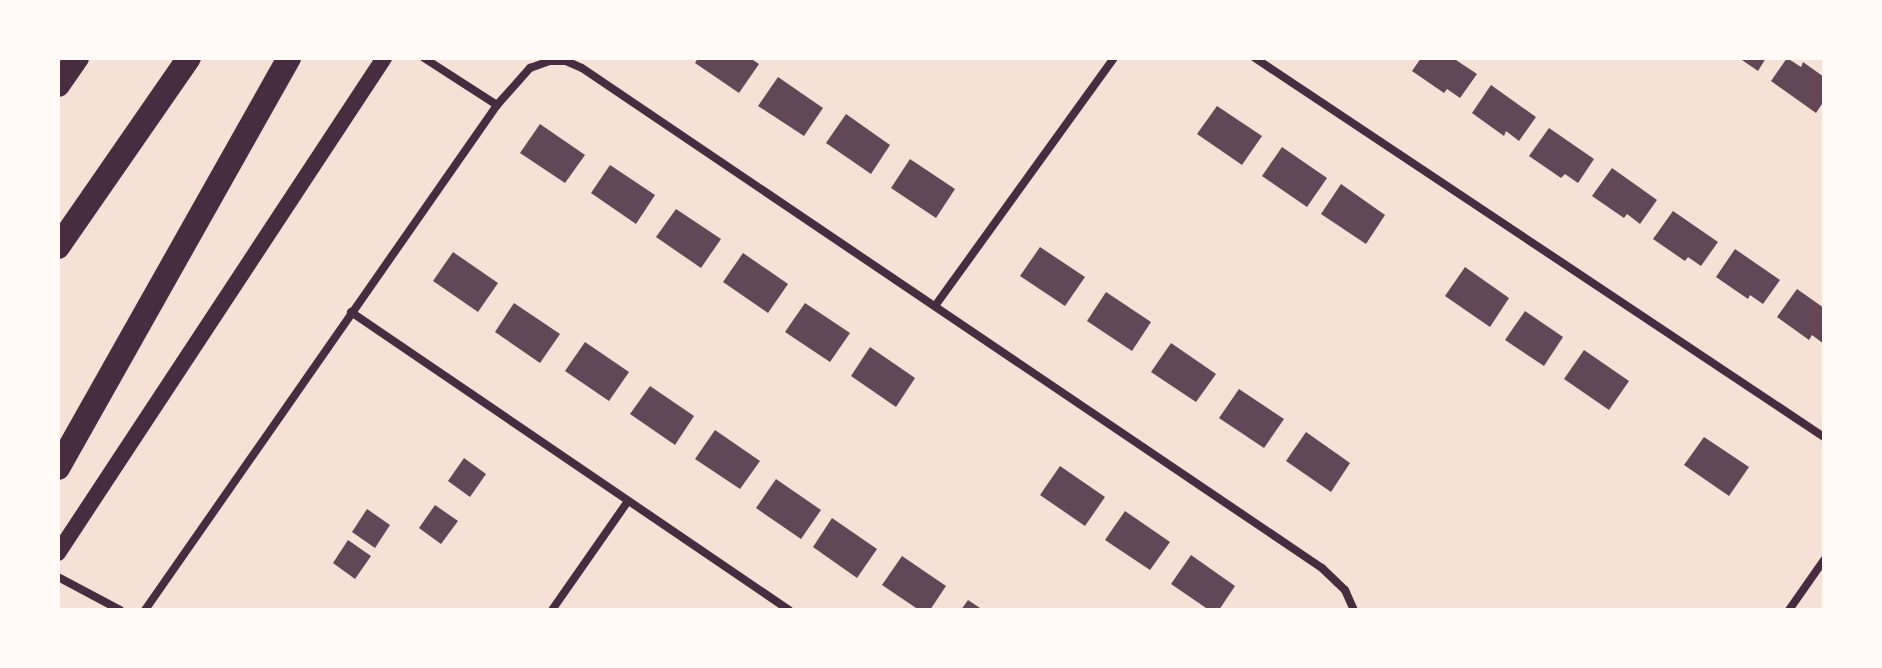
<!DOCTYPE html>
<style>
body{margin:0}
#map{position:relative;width:1882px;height:668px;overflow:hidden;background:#f7e1d7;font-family:Cabin,sans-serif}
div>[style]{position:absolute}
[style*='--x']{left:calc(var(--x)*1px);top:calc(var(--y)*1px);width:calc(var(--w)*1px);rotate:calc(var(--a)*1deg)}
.building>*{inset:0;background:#644757}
.minor>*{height:8px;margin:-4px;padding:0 4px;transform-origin:4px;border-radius:4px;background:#4a2c40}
.secondary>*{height:16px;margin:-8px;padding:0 8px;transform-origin:8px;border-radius:8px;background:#4a2c40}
.motorway>*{height:24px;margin:-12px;padding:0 12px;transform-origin:12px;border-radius:12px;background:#4a2c40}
span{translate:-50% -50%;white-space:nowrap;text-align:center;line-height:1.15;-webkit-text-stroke:8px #fffaf5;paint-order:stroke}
.frame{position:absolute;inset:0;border:60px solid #fffaf5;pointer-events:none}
</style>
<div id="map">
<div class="building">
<i style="clip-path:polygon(698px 58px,750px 58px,759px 64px,739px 93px,695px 63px)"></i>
<i style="clip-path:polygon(1421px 58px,1453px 58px,1477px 74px,1460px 98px,1447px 89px,1444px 93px,1412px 71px)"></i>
<i style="clip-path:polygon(1739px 58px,1766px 58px,1758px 71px)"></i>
<i style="clip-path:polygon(1787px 58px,1801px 67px,1803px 62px,1824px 77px,1824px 101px,1816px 113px,1771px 81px)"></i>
<i style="clip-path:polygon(778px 77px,823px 108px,804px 136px,758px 106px)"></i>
<i style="clip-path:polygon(1491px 85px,1536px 117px,1519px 141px,1506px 131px,1504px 136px,1472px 113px)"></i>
<i style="clip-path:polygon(1217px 106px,1262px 136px,1242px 165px,1197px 134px)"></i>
<i style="clip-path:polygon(846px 114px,890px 145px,871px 174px,826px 143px)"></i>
<i style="clip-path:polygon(540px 124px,585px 155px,565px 183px,520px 153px)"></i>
<i style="clip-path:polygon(1549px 128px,1594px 159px,1578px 183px,1565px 174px,1561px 178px,1529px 156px)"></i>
<i style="clip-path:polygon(1282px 147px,1327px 178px,1307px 207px,1262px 176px)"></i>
<i style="clip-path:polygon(910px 159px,955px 189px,936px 218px,891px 188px)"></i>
<i style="clip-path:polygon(610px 165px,655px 195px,636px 224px,591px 193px)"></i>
<i style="clip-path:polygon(1612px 168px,1657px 200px,1640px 224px,1627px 214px,1624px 218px,1592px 196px)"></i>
<i style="clip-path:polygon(1341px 184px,1385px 215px,1366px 244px,1321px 214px)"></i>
<i style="clip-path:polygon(676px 209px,721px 239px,701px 268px,656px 237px)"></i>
<i style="clip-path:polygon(1673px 211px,1718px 242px,1701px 266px,1688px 257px,1685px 261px,1653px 239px)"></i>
<i style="clip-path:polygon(1040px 247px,1085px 277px,1065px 306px,1020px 276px)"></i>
<i style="clip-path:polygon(1735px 249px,1780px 280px,1763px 304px,1750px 295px,1748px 299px,1716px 277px)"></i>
<i style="clip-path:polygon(453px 252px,498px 283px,478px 312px,433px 281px)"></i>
<i style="clip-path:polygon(743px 253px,788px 284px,768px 313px,723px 282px)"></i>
<i style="clip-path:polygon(1465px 267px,1509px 298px,1490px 327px,1445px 296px)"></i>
<i style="clip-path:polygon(1797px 289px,1824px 308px,1824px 344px,1812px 335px,1809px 340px,1777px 317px)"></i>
<i style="clip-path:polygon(1106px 292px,1151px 322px,1132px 351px,1087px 321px)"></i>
<i style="clip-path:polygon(514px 303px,560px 334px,540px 363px,495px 332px)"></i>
<i style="clip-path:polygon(805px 303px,850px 333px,830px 362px,785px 332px)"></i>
<i style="clip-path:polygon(1525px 311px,1563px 337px,1544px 366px,1505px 340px)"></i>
<i style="clip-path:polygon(585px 342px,629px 372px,609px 401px,565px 371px)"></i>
<i style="clip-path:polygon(1171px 343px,1216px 374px,1196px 402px,1151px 372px)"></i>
<i style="clip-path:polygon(870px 347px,915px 378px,896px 407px,851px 376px)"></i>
<i style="clip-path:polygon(1584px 350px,1629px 381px,1609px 410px,1564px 379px)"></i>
<i style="clip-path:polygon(650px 386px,694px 416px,675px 445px,630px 414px)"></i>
<i style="clip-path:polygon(1239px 389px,1284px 419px,1264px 448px,1219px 418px)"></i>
<i style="clip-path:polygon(715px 430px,760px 461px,740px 489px,695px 459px)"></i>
<i style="clip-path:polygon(1306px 432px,1350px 463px,1331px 492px,1286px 461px)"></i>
<i style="clip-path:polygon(1704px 437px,1749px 467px,1729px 496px,1684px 465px)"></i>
<i style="clip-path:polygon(464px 458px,486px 474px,470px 497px,448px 481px)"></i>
<i style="clip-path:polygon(1060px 466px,1105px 497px,1085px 526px,1040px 495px)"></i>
<i style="clip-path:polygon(776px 479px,821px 510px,801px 539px,756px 508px)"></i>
<i style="clip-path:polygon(435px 505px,458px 521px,441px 544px,419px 528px)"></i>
<i style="clip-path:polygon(367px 509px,390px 525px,375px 548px,352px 532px)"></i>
<i style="clip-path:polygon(1125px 511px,1170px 542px,1150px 570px,1105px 540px)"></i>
<i style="clip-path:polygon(832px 518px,877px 549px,857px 578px,813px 547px)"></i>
<i style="clip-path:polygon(348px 540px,371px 556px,355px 579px,333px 563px)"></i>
<i style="clip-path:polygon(1191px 555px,1235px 586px,1219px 610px,1209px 610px,1171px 584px)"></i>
<i style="clip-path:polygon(902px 556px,946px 586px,930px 610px,919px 610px,882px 585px)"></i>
<i style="clip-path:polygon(968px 600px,983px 610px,961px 610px)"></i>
</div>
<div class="minor">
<i style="--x:424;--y:58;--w:87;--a:32.8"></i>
<i style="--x:1255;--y:58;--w:684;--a:33.67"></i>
<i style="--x:935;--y:306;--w:306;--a:-54.2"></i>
<i style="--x:351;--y:312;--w:530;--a:34.23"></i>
<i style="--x:58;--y:577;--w:70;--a:28"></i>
<i style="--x:145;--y:610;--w:616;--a:-55.12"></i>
<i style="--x:497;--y:105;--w:50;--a:-48.3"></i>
<i style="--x:530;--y:68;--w:20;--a:-20"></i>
<i style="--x:549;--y:61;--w:17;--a:0"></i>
<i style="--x:566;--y:61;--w:17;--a:24"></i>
<i style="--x:582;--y:68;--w:893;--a:34.05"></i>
<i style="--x:1322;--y:568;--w:32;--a:44"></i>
<i style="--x:1345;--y:590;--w:22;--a:66"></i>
<i style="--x:552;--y:610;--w:133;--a:-55.1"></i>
<i style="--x:1789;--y:610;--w:61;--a:-55"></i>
</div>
<div class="secondary">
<i style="--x:58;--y:553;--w:593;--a:-56.63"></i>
</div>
<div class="motorway">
<i style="--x:58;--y:85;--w:33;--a:-55"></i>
<i style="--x:58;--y:247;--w:230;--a:-55.3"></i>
<i style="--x:58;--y:468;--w:471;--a:-60.6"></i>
</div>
<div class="frame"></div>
</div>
